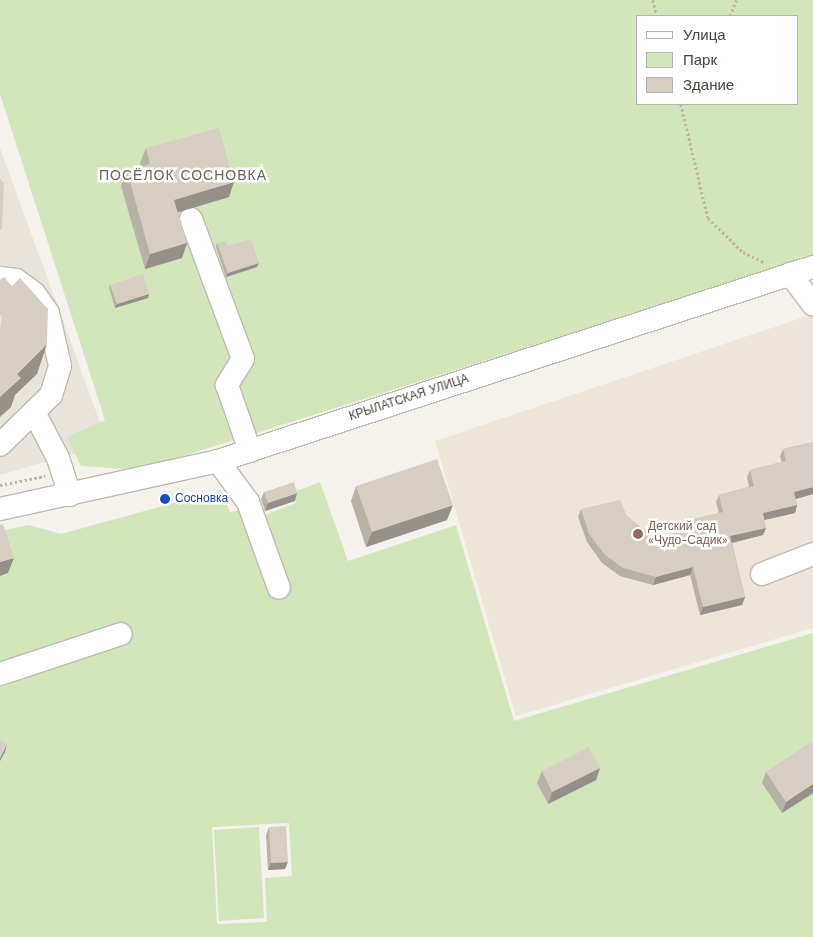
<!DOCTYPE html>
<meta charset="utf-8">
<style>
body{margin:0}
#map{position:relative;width:813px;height:937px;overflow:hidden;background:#f5f2ed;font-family:"Work Sans",sans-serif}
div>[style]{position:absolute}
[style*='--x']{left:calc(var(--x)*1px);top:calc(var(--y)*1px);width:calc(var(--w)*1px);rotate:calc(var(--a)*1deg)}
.residential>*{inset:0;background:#e9e4db}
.education>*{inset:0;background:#ede6d8}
.green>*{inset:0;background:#d3e5ba}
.path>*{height:2.5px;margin-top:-1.25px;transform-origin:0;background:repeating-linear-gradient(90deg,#c1b5a2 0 2.5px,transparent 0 5px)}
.roads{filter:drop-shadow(1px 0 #c0bab0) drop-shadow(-1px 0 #c0bab0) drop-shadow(0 1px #c0bab0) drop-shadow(0 -1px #c0bab0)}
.minor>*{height:22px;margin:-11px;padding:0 11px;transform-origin:11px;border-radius:11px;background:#fff}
.wall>*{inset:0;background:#b8b1a8}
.shaded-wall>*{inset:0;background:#969088}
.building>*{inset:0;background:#d6cec3}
.dots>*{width:14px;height:14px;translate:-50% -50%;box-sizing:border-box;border:2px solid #fff;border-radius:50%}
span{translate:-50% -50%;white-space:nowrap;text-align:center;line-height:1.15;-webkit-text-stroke:5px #fff;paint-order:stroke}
.street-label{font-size:12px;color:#49433b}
.transit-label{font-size:12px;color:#164399}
.left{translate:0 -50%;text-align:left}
.education-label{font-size:12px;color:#785e54}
.neighbourhood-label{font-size:14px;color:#6b6153;letter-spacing:1px}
.legend{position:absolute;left:636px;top:15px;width:162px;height:90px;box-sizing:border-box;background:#fff;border:1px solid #b6b4b1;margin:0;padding:6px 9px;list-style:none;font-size:15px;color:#49433b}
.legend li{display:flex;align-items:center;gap:10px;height:25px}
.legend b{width:25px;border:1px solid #b6b4b1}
</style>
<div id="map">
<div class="residential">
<i style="clip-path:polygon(0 148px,108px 444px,0 475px)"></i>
</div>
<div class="education">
<i style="clip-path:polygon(813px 314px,813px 628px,516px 716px,435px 441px)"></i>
</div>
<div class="green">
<i style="clip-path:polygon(evenodd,0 0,813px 0,813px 257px,158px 464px,123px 469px,81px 466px,67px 437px,105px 420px,0 94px,0 0,637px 16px,797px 16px,797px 104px,637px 104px,637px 16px)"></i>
<i style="clip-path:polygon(evenodd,320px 482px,348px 561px,456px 525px,514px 721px,813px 633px,813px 937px,0 937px,0 531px,29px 525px,61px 534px,221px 490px,230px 512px,247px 509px,258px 518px,296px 503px,294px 492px,320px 482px,289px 823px,292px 876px,265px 878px,267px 922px,217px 924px,212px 827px,289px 823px)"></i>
<i style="clip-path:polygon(259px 827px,264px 918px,219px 921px,214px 830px)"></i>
</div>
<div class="path">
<i style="--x:653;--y:0;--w:16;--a:76"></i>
<i style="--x:730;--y:16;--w:17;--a:-69"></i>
<i style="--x:681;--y:104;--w:117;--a:76.7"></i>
<i style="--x:708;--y:218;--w:49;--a:44.2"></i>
<i style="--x:743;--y:252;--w:25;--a:26"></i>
<i style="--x:0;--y:485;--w:46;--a:-11.3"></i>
</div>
<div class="roads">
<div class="minor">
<i style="--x:191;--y:219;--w:149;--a:69.6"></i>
<i style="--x:243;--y:359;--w:31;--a:122"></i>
<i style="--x:227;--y:385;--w:70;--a:70.8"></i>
<i style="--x:790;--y:274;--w:38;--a:53"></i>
<i style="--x:0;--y:278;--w:16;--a:7"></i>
<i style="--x:16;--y:280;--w:22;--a:36"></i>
<i style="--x:34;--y:293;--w:24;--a:55"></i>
<i style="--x:48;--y:313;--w:54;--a:77.2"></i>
<i style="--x:60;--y:366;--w:30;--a:107"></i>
<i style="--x:51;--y:395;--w:71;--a:135.6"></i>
<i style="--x:35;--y:414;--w:50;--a:62.4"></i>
<i style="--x:58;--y:458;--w:39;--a:72"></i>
<i style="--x:218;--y:461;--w:51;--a:53.8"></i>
<i style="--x:248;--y:502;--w:91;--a:70.2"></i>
<i style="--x:0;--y:509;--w:223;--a:-12.4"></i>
<i style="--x:218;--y:461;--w:626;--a:-18.06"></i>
<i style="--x:762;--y:574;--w:55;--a:-21.4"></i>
<i style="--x:0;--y:674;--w:127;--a:-18.3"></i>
</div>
</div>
<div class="wall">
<i style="clip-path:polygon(146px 148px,229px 197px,178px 212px,187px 243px,182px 258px,145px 269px,121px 186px,127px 171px,141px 167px,140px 163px)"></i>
<i style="clip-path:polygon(217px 243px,227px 246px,257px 267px,226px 277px,216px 247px)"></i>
<i style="clip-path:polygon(110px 285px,149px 294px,148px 298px,115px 308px,109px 288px)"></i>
<i style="clip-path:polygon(813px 442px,813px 494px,796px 499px,797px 505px,795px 513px,764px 520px,766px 528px,763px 535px,732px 543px,745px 597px,742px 605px,700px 615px,690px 575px,653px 585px,620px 576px,602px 563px,587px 542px,578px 517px,581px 509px,627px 516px,641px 528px,662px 536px,680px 532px,680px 530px,682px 522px,719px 513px,716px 502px,719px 495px,749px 487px,747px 477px,750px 470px,782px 462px,780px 457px,783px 449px)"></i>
<i style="clip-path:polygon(356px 486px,447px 520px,366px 547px,351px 501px)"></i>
<i style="clip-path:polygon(264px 492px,295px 501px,265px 511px,261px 499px)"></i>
<i style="clip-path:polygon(813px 745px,813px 793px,782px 813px,762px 783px,766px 772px)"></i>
<i style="clip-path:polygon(600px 768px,596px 780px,548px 804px,537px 783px,542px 771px)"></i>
<i style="clip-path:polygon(269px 827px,285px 869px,268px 870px,266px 835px)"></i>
</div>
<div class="shaded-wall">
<i style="clip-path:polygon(234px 182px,229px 197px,169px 215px,174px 200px)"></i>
<i style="clip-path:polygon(187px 243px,182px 258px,145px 269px,150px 254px)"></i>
<i style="clip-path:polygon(259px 263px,257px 267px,226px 277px,228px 273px)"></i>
<i style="clip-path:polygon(149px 294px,148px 298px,115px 308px,117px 304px)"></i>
<i style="clip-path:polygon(47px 344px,37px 374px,15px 395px,11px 407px,0 417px,0 397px,17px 374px)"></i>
<i style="clip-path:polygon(813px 487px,813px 494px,792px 500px,794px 492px)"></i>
<i style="clip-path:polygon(297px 493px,295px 501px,265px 511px,268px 503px)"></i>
<i style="clip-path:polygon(453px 505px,447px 520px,366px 547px,372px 532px)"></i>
<i style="clip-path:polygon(797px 505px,795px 513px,760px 521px,763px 513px)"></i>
<i style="clip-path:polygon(766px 528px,763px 535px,727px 544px,730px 536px)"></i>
<i style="clip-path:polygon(14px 558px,8px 573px,0 576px,0 562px)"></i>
<i style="clip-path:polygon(693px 567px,690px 575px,653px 585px,656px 577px)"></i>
<i style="clip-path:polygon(745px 597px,742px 605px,700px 615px,703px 607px)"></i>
<i style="clip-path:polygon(7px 744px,5px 752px,0 761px,0 758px)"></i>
<i style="clip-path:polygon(600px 768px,596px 780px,548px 804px,552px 792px)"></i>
<i style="clip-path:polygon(813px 784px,813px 793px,782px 813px,786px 802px)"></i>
<i style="clip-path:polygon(288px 862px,285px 869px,268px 870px,271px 863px)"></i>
</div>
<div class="building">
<i style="clip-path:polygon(219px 128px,234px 182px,174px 200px,187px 243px,150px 254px,127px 171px,150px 164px,146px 148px)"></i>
<i style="clip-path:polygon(0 179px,4px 183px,2px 229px,0 230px)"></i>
<i style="clip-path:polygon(251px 239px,259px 263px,228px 273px,217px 243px,226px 241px,227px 246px)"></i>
<i style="clip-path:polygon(143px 274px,149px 294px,117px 304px,110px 285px)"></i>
<i style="clip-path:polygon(4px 277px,12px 286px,20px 278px,48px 309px,47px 344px,17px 374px,21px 378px,0 397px,0 331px,2px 316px,0 315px,0 280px)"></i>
<i style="clip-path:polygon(813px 442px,813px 487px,794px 492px,797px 505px,763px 513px,766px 528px,730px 536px,745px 597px,703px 607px,693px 567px,656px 577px,623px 568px,605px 555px,589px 534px,581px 509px,620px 500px,627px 516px,641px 528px,662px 536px,684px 531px,682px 522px,723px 512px,719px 495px,754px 486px,750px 470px,786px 461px,783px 449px)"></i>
<i style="clip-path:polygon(437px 459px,453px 505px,372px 532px,356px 486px)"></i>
<i style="clip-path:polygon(294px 482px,297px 493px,268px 503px,264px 492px)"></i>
<i style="clip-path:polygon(3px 524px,14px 558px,0 562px,0 525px)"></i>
<i style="clip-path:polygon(0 740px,7px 744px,0 758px)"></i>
<i style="clip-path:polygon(811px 742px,813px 745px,813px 784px,786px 802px,766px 772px)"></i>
<i style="clip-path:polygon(589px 747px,600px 768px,552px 792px,542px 771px)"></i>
<i style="clip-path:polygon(286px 826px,288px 862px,271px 863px,269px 827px)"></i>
</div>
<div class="dots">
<i style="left:165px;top:499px;background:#1a4fb4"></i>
<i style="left:638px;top:534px;background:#8d6e63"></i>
</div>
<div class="street-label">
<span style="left:409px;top:398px;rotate:-18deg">КРЫЛАТСКАЯ УЛИЦА</span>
</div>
<div class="transit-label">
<span class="left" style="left:175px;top:499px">Сосновка</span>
</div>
<div class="education-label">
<span class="left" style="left:648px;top:534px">Детский сад<br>«Чудо-Садик»</span>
</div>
<div class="neighbourhood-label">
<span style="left:183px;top:175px">ПОСЁЛОК СОСНОВКА</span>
</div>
<ul class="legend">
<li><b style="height:6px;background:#fff"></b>Улица</li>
<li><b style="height:14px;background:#d3e5ba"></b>Парк</li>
<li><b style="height:14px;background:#d6cec3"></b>Здание</li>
</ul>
</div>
